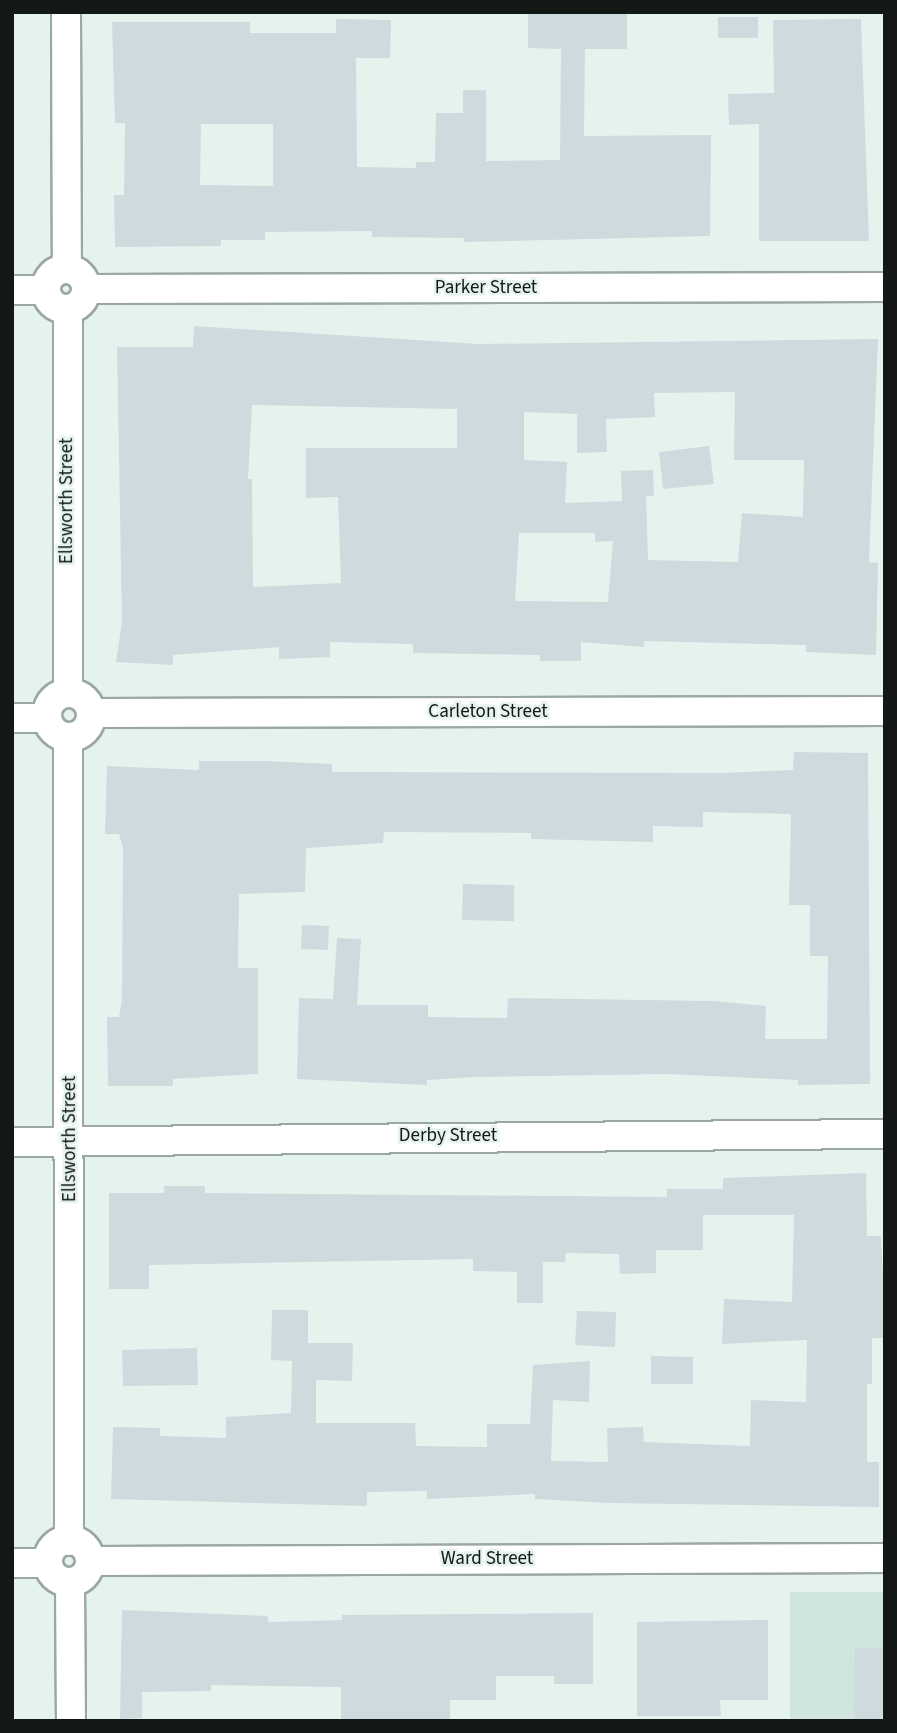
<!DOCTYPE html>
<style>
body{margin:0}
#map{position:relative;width:897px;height:1733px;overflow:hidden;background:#e5f3ee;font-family:"Source Sans 3",sans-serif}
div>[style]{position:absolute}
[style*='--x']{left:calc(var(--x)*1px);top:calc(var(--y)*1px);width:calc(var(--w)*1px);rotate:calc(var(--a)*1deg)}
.built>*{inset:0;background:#d0e5df}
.building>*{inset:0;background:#cddbde}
.roads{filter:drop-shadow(2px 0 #9aa7a3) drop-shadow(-2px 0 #9aa7a3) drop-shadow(0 2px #9aa7a3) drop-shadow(0 -2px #9aa7a3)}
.street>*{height:28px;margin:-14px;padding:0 14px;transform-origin:14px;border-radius:14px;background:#fff}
.street>.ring{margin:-14px;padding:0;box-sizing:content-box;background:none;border:28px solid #fff;border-radius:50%}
span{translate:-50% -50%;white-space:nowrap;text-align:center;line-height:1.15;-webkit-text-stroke:5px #e5f3ee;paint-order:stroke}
.street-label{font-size:19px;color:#131816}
.frame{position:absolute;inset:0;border:14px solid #131816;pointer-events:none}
</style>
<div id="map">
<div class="built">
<i style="clip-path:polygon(790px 1592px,885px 1592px,885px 1721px,790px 1721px)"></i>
</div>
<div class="building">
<i style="clip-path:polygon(evenodd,528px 12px,627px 12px,627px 49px,585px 49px,584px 136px,711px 135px,710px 236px,464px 242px,464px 238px,372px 237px,372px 231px,265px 232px,265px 240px,221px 240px,221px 246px,115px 247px,114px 195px,124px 195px,125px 123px,115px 123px,112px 22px,250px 22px,250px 33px,336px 33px,336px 19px,391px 20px,390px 58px,356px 58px,357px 167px,416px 168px,416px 162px,435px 162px,436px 113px,463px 113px,463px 90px,486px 90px,486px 161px,560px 160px,561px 49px,528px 48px,528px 12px,201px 124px,273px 124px,273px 186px,200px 185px,201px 124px)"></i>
<i style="clip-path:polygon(718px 17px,758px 17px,758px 38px,718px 38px)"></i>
<i style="clip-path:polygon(861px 19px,869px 241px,759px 241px,759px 124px,729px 125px,728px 94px,774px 93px,773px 20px)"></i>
<i style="clip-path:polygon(evenodd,194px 326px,479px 344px,878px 339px,869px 562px,878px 563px,876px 655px,806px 652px,806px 645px,644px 641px,644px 647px,581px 642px,581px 661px,540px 661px,540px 655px,413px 653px,413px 644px,330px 642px,330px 657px,279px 659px,279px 647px,173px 655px,173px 665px,116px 662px,122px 622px,117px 347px,193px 347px,194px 326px,735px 392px,734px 460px,804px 460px,803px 517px,742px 513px,738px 562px,648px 560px,646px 496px,654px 496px,653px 470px,621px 471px,622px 501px,565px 503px,567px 462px,524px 460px,524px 412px,577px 414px,577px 453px,607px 452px,606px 419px,655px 417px,654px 393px,735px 392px,194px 326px,252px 405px,457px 409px,457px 448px,306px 448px,306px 498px,338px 497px,341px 583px,253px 587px,252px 479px,248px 479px,252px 405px,194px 326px,519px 533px,595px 533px,595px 542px,613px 541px,608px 602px,515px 601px,519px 533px)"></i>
<i style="clip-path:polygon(709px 446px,714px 484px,663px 489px,659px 452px)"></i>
<i style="clip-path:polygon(794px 752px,868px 753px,870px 1084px,798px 1085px,798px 1080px,667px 1074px,477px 1077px,427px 1080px,427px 1085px,297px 1079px,299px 998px,333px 999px,337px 938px,361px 939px,357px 1005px,428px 1005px,428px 1017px,507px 1018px,508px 998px,713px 1001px,766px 1006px,765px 1039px,827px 1039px,828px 956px,810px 956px,810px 905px,789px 905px,791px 814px,703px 812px,703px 827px,653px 826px,653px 842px,531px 839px,531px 833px,384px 832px,383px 843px,306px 848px,305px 892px,239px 894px,238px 968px,258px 968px,258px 1074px,173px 1079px,173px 1086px,108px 1086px,107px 1017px,119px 1017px,122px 1000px,123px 848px,119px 834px,105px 834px,107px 766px,199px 770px,199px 761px,266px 761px,332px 764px,332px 772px,723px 773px,793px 770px)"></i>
<i style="clip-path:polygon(463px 884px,514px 885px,514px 921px,462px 920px)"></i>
<i style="clip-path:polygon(302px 925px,329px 926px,328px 950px,301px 949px)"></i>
<i style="clip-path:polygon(866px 1173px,867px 1236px,881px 1236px,884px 1297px,883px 1338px,872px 1338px,872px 1384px,867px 1384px,867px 1462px,879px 1462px,879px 1507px,609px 1503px,535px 1499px,535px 1494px,427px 1499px,427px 1491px,367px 1492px,367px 1506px,111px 1499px,113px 1427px,160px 1428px,160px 1436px,226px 1438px,226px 1417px,291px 1413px,292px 1361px,271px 1360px,272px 1310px,308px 1310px,308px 1343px,353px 1343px,352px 1381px,316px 1380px,316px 1423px,415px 1423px,416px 1446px,487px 1447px,487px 1424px,530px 1424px,533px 1365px,590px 1361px,589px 1402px,553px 1400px,551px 1461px,608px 1462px,607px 1428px,643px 1427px,644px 1442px,750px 1446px,751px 1400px,806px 1402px,807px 1340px,722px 1344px,724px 1299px,792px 1302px,794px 1215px,703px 1215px,703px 1250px,656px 1250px,656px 1273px,620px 1274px,619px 1254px,566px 1253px,565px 1262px,543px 1262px,543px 1303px,517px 1303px,517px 1272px,473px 1271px,473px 1259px,149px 1265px,149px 1289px,109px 1289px,109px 1193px,164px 1193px,164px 1186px,205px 1186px,205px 1193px,667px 1197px,667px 1189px,723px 1189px,723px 1178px)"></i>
<i style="clip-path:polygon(577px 1311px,616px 1312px,615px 1347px,575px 1345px)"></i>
<i style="clip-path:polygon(197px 1348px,198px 1385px,123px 1386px,122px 1350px)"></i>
<i style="clip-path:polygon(651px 1356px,693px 1357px,693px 1384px,651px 1384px)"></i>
<i style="clip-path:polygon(122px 1610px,268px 1616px,268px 1622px,342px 1620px,342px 1615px,593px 1613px,593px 1684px,554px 1684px,554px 1676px,496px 1676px,496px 1700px,450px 1700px,450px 1721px,341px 1721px,341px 1687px,211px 1685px,211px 1691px,142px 1692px,142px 1718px,120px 1719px)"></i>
<i style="clip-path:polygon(768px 1620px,768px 1700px,720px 1700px,721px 1716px,637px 1716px,637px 1622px)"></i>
<i style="clip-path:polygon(855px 1648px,885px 1648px,882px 1721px,854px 1721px)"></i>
</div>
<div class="roads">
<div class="street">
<i style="--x:66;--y:12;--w:257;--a:89.8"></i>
<i class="ring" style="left:46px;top:269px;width:12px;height:12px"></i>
<i style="--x:86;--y:289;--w:799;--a:-0.14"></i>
<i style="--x:12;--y:290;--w:34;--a:0"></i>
<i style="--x:68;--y:693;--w:383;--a:-90"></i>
<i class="ring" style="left:47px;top:693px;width:16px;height:16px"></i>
<i style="--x:91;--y:713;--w:794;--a:-0.14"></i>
<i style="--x:12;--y:718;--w:35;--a:0"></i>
<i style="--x:68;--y:737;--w:804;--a:89.93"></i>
<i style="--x:12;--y:1142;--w:873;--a:-0.53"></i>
<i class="ring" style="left:48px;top:1540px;width:14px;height:14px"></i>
<i style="--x:90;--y:1561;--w:795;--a:-0.22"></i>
<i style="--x:12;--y:1563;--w:36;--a:0"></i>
<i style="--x:70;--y:1582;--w:139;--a:89.6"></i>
</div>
</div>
<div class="street-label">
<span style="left:486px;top:288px">Parker Street</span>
<span style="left:67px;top:501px;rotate:-90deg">Ellsworth Street</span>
<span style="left:488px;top:712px">Carleton Street</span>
<span style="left:448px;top:1136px">Derby Street</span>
<span style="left:70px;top:1139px;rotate:-90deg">Ellsworth Street</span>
<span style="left:487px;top:1559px">Ward Street</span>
</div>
<div class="frame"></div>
</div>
